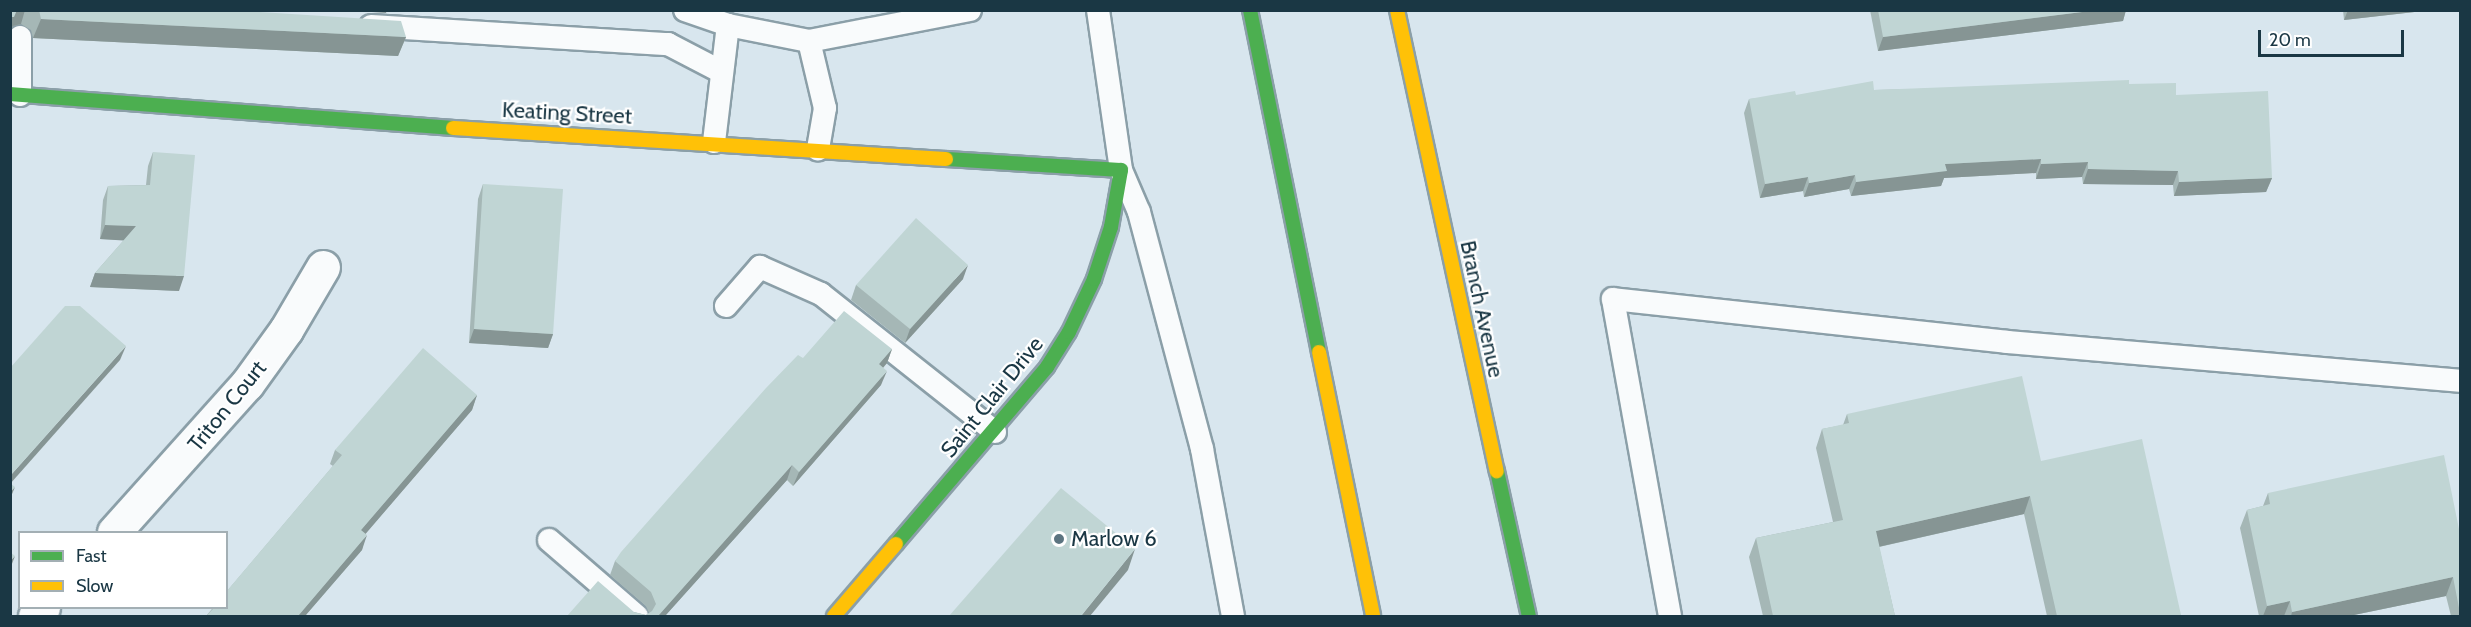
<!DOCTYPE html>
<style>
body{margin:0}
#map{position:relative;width:2471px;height:627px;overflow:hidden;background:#d8e6ee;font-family:Cabin,sans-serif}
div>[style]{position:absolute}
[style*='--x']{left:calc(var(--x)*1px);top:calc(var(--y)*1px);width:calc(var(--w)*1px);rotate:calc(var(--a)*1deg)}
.roads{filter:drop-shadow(2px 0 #8b9fa8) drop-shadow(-2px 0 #8b9fa8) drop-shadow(0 2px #8b9fa8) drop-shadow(0 -2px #8b9fa8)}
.lane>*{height:22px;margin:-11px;padding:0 11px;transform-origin:11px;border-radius:11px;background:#f9fbfc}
.street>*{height:33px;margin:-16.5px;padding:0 16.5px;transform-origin:16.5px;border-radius:16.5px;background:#f9fbfc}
.fast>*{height:14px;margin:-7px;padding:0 7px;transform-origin:7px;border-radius:7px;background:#4caf50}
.slow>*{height:14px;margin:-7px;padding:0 7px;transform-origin:7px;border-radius:7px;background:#ffc107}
.wall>*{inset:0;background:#a5b7b6}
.shaded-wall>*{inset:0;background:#869594}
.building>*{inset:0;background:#c0d5d4}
.dots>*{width:16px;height:16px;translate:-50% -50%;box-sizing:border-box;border:3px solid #fff;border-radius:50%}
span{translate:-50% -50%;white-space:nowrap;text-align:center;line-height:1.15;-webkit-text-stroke:4.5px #fff;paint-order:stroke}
.street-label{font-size:22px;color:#1a3744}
.poi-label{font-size:22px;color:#1a3744}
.left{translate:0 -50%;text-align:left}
.frame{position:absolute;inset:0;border:12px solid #1a3744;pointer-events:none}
.legend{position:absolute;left:18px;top:531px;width:210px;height:78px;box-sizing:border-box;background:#fff;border:2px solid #a3afb4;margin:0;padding:8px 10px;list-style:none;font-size:18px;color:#1a3744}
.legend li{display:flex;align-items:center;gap:12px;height:30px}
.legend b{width:30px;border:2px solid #a3afb4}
.scale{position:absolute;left:2258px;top:30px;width:146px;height:27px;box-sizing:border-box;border:3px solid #1a3744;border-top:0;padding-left:8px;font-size:18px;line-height:21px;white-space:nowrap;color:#1a3744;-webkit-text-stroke:4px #fff;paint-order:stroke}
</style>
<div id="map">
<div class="roads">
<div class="lane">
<i style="--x:685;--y:10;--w:46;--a:19.2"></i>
<i style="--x:728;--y:25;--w:83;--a:11.2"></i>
<i style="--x:809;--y:41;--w:164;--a:-10.9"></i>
<i style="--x:1098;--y:10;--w:162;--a:81.8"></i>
<i style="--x:1121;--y:170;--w:46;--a:66.8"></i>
<i style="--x:1139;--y:212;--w:245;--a:75.1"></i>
<i style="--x:1202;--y:449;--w:170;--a:79.5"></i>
<i style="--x:371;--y:26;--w:298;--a:3.5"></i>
<i style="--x:668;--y:44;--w:59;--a:27.4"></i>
<i style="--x:20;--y:37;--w:58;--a:90"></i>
<i style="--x:809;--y:41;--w:69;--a:76.6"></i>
<i style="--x:825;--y:108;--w:42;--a:99.7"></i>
<i style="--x:714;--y:142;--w:118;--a:-83.2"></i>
<i style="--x:726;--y:306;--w:52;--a:-48.9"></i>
<i style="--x:760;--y:267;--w:67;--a:23.9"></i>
<i style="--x:821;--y:294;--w:222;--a:38.4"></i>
<i style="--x:549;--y:540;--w:116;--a:40.8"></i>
<i style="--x:1670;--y:616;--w:322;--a:-100.2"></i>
<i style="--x:1613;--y:299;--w:396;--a:6.2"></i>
<i style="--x:2007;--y:342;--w:455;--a:4.9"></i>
</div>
<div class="street">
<i style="--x:114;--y:532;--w:199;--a:-48.1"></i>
<i style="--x:247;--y:384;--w:67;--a:-54.2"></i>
<i style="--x:286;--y:330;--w:73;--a:-59.6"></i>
<i style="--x:35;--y:616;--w:11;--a:-45"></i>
</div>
<div class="fast">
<i style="--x:1250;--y:10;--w:349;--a:78.6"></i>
<i style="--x:10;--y:94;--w:444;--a:4.4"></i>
<i style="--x:1497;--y:471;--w:148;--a:77.6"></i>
<i style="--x:896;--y:544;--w:233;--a:-49.5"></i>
<i style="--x:1047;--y:367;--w:41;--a:-57.8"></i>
<i style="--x:1069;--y:332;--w:59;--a:-64.7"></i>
<i style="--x:1094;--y:279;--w:55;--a:-71.9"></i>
<i style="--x:1111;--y:227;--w:58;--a:-80"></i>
<i style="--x:1121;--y:170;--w:175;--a:-176.4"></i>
</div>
<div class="slow">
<i style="--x:1397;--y:10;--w:472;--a:77.8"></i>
<i style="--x:453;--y:128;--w:494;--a:3.6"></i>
<i style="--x:1319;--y:352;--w:269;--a:78.4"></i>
<i style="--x:834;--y:616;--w:95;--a:-49.3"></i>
</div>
</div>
<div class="wall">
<i style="clip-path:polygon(10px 10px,229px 10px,406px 37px,398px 56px,33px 38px,31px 30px,21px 24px,13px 26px,10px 30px)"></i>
<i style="clip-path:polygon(1870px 10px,2126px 10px,2123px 21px,1878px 51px)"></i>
<i style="clip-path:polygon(2343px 10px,2432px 10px,2344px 20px)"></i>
<i style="clip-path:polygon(2129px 84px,2176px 95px,2272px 178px,2266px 192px,2174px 196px,2173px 185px,2083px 184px,2082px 177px,2036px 179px,2036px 173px,1944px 178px,1941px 186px,1851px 196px,1849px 189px,1804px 197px,1803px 191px,1760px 198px,1744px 113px,1749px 99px,1874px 90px)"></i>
<i style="clip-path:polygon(153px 152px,179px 291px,90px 287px,95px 273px,124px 240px,100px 239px,103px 200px,108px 186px,146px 185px,148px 166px)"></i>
<i style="clip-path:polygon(483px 184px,553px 334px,548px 348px,469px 343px,478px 199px)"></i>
<i style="clip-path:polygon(963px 279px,905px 343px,851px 300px,856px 285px)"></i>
<i style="clip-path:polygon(892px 349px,887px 363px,883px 368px,881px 385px,793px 486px,787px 480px,665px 616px,567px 616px,634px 612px,646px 615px,649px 613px,646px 606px,610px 575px,615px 561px,803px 358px)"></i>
<i style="clip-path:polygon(477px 395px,472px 410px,365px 534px,362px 550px,305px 616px,206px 616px,333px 466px,330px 464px,335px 450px)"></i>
<i style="clip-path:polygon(1847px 414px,2041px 461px,2181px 615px,2180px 616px,2047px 616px,2024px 514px,1879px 547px,1895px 616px,1763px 616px,1749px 557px,1756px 538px,1833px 522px,1816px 448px,1822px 429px,1843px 425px)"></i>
<i style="clip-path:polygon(2268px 493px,2460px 534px,2460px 616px,2451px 616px,2446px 596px,2349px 616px,2259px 616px,2240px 528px,2247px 510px,2263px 506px)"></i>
</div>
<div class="shaded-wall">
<i style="clip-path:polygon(17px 10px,25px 10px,21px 24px,13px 26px,10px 30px,10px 17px)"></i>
<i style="clip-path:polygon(343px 10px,387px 10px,386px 13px)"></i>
<i style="clip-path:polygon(2098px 10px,2126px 10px,2123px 21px,1878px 51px,1883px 37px)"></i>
<i style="clip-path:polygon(2348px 10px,2432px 10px,2344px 20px)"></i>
<i style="clip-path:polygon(41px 19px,406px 37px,398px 56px,33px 38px)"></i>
<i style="clip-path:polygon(2041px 159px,2036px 173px,1944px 178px,1941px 186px,1851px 196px,1856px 182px,1945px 164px)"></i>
<i style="clip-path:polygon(2088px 162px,2082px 177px,2036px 179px,2041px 164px)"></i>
<i style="clip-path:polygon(2088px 169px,2178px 171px,2173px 185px,2083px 184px)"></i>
<i style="clip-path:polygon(1855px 175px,1849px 189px,1804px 197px,1809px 183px)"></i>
<i style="clip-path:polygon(1808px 177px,1803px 191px,1760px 198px,1765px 184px)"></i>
<i style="clip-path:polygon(2272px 178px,2266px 192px,2174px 196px,2179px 182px)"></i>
<i style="clip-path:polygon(105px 225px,136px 226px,131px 241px,100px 239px)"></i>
<i style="clip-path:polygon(968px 265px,963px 279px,905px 343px,910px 329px)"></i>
<i style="clip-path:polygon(95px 273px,184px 276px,179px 291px,90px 287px)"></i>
<i style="clip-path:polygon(474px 329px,553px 334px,548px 348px,469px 343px)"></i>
<i style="clip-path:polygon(126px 346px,120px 360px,10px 484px,10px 476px)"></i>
<i style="clip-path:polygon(892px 349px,887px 363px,874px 378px,879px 364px)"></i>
<i style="clip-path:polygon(887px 371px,881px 385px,793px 486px,799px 472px)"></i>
<i style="clip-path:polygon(477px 395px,472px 410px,356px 545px,361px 530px)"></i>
<i style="clip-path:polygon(792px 465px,787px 480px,665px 616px,658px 616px)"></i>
<i style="clip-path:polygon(15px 487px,10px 499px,10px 492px)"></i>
<i style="clip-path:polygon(2030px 496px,2024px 514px,1869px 549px,1876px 531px)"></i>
<i style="clip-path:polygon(367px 535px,362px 550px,305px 616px,298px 616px)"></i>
<i style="clip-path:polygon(1135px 549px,1128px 570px,1090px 616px,1081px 616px)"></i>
<i style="clip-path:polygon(15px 556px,10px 569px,10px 561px)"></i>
<i style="clip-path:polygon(2453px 577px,2446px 596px,2349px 616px,2291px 616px,2292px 612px)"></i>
<i style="clip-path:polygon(2290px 601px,2284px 616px,2263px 616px,2267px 606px)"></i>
</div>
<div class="building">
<i style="clip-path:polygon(10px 10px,17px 10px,14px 17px,10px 17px)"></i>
<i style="clip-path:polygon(39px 10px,229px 10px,401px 21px,406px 37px,41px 19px)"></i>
<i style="clip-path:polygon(1878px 10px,2098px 10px,1883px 37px)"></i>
<i style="clip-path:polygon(2129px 80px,2129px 84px,2176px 83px,2176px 95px,2268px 91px,2272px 178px,2179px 182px,2178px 171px,2088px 169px,2088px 162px,2041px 164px,2041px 159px,1945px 164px,1947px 171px,1856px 182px,1855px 175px,1809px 183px,1808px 177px,1765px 184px,1749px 99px,1795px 91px,1796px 95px,1873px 81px,1874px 90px)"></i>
<i style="clip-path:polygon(153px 152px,195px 155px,184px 276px,95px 273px,136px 226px,105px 225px,108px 186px,150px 185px)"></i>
<i style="clip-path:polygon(483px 184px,563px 189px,553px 334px,474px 329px)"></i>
<i style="clip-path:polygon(916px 218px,968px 265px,910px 329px,856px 285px)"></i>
<i style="clip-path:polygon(65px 306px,80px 306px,126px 346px,10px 476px,10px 368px)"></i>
<i style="clip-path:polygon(844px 311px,892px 349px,879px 364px,887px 371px,799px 472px,792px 465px,658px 616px,567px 616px,598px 581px,634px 612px,646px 615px,652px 611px,656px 604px,651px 592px,615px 561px,621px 552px,766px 388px,798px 355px,803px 358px)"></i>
<i style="clip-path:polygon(423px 348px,477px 395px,361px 530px,367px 535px,298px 616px,206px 616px,214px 608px,226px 608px,226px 592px,342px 455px,335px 450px)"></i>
<i style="clip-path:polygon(2022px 376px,2041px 461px,2142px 439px,2181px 615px,2177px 616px,2057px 616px,2030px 496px,1876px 531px,1895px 616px,1773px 616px,1756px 538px,1843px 520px,1822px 429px,1849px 423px,1847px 414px)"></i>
<i style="clip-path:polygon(2444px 455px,2460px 534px,2460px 613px,2453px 577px,2292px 612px,2290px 601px,2267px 606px,2247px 510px,2270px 504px,2268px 493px)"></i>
<i style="clip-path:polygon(10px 483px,15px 487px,10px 492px)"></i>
<i style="clip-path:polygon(1061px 488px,1135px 549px,1081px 616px,949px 616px)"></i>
<i style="clip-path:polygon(10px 552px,15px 556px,10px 561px)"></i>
</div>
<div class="dots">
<i style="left:1059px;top:539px;background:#5c7480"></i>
</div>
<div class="street-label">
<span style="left:567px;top:113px;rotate:3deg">Keating Street</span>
<span style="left:1482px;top:309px;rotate:78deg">Branch Avenue</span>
<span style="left:992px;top:397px;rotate:-51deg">Saint Clair Drive</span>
<span style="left:227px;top:406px;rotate:-51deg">Triton Court</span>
</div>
<div class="poi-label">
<span class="left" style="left:1071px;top:539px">Marlow 6</span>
</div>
<div class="frame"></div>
<ul class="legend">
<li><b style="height:8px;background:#4caf50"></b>Fast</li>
<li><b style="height:8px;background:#ffc107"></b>Slow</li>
</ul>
<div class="scale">20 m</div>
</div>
